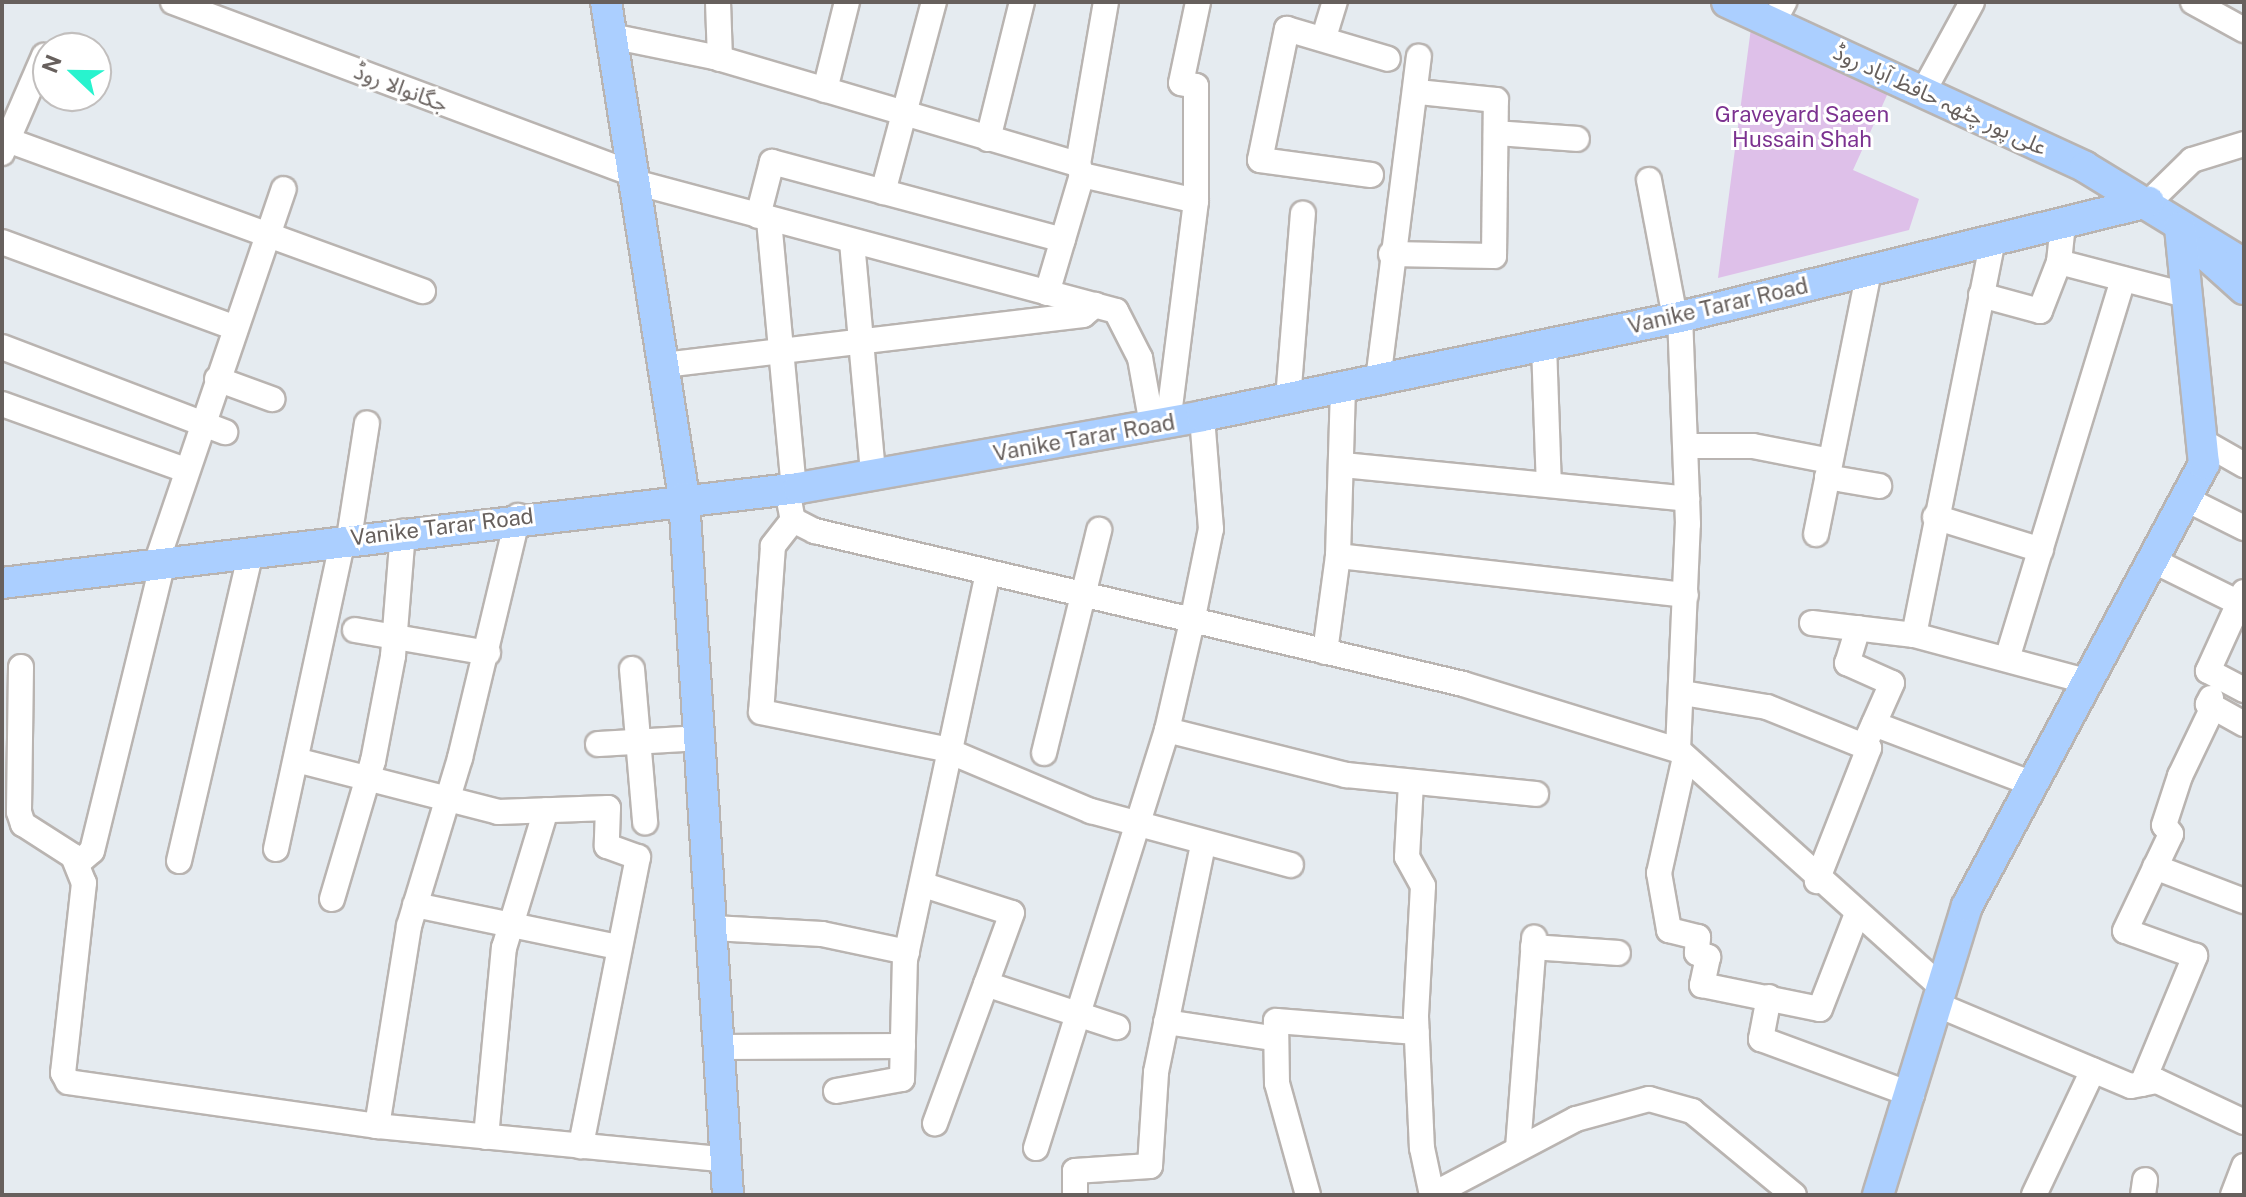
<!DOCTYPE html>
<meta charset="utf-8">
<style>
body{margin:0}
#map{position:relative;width:2246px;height:1197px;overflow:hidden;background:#e5ebf0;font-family:"Public Sans","Noto Sans Arabic",sans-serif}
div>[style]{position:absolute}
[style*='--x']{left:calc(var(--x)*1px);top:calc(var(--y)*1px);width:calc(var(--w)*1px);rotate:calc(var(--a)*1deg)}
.green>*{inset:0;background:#dec0e9}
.roads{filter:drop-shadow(2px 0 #b9b4b1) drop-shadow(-2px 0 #b9b4b1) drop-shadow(0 2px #b9b4b1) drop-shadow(0 -2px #b9b4b1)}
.minor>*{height:24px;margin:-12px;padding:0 12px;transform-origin:12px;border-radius:12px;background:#fff}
.major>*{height:30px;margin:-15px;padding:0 15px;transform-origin:15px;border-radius:15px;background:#abcfff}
span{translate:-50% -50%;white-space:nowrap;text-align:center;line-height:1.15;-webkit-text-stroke:6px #fff;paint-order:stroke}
.street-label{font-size:22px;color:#67605d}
.park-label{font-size:22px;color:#7c3290}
.frame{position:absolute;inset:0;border:4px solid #67605d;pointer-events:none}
.north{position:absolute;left:32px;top:32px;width:80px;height:80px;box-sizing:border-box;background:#fff;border:2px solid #c2bfbe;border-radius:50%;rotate:292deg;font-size:22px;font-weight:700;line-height:32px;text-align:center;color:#67605d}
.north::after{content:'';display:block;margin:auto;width:28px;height:36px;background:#28f3ce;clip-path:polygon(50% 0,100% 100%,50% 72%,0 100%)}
</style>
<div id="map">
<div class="green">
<i style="clip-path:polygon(1751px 28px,1888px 93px,1853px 170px,1919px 199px,1909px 230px,1718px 278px)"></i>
</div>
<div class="roads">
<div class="minor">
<i style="--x:173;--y:2;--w:488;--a:20.5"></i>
<i style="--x:718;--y:2;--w:57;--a:88"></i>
<i style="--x:2193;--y:2;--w:58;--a:28.8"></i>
<i style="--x:1773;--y:23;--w:24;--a:-62"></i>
<i style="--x:611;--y:36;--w:105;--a:11.5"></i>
<i style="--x:714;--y:57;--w:379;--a:16.4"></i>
<i style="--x:1078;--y:164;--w:164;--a:-80.2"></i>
<i style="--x:1324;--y:37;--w:37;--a:-73"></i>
<i style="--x:825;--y:90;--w:91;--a:-76"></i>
<i style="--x:1923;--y:92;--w:102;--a:-61.4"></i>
<i style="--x:1496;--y:133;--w:81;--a:4.2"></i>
<i style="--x:2;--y:138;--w:448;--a:20"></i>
<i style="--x:988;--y:139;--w:141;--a:-76.1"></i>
<i style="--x:2;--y:153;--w:106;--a:-66.6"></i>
<i style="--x:1082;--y:175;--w:117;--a:12.8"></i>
<i style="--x:1371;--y:175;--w:112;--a:-172.3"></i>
<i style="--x:1260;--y:160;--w:134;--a:-78.4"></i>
<i style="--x:1287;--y:29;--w:105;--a:16.5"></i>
<i style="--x:1649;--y:180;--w:140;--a:79.3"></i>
<i style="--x:631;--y:181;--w:502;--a:15"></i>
<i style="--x:1116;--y:311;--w:53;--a:62.9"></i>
<i style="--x:1140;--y:358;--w:68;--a:79.8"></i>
<i style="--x:883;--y:192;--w:197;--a:-75"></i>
<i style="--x:2149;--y:202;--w:60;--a:-44.3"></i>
<i style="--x:2192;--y:160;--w:54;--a:-17.1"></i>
<i style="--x:758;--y:216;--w:56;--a:-75.5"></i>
<i style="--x:772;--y:162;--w:301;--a:15"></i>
<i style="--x:769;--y:220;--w:270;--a:84.7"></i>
<i style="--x:2;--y:242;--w:249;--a:20.2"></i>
<i style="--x:852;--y:242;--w:234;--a:84.8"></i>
<i style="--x:1391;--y:254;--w:103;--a:1.1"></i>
<i style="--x:1494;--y:256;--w:156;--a:-89.3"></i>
<i style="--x:1496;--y:100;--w:77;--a:-174.1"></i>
<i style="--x:2059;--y:262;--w:131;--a:14.6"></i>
<i style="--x:1047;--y:293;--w:123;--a:-73.5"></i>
<i style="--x:1082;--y:175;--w:12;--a:-110"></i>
<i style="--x:1981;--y:295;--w:61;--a:15.2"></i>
<i style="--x:2040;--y:311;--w:53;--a:-68.8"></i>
<i style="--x:2059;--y:262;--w:39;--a:-84"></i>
<i style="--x:1544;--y:345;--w:140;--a:88"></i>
<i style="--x:2;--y:347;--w:239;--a:20.9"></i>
<i style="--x:664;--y:365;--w:422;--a:-6.8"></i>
<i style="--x:1083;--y:315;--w:16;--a:-40"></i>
<i style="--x:217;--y:379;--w:59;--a:20"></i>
<i style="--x:1378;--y:380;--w:326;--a:-82.8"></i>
<i style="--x:1288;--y:399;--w:186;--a:-85.4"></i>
<i style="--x:2;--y:404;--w:192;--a:19.8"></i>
<i style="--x:1168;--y:423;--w:224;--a:-82.8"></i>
<i style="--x:1196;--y:201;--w:115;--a:-90"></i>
<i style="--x:1196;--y:86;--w:15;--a:-169"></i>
<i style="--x:1181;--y:83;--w:83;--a:-78.1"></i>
<i style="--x:2207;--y:444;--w:43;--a:29.6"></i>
<i style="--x:1686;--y:446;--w:67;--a:0"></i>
<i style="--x:1753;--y:446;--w:78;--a:11"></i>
<i style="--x:1343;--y:465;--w:346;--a:5.6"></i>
<i style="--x:1827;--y:477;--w:53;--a:9.8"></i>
<i style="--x:787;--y:490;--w:31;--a:79"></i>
<i style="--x:793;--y:520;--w:25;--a:27"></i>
<i style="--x:815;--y:531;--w:666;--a:13.28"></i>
<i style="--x:1463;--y:684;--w:225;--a:17.1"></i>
<i style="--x:1678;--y:750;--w:357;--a:42"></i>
<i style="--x:2186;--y:499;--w:65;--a:26.6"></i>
<i style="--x:1935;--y:517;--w:111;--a:17.3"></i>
<i style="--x:793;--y:520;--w:33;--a:128"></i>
<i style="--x:773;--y:546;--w:166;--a:94.1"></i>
<i style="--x:761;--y:712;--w:187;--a:11.4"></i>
<i style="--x:944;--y:749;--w:160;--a:22.9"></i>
<i style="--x:1091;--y:811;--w:207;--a:15.1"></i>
<i style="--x:1816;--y:534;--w:269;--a:-78.6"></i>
<i style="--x:349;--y:538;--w:116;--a:-81.1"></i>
<i style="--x:1338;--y:556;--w:350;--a:6.4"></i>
<i style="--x:2154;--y:561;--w:95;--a:26.3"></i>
<i style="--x:156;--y:564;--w:396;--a:-71.2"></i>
<i style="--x:2244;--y:592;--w:87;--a:114.5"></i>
<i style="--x:2208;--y:671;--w:41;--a:27.8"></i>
<i style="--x:1812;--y:623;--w:103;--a:6.7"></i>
<i style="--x:1914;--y:635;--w:181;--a:15"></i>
<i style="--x:1858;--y:628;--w:37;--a:107"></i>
<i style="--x:1847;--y:663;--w:49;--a:24"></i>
<i style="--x:1892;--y:683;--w:59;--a:114"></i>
<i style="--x:355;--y:630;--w:135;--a:9.8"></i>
<i style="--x:1914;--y:635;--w:403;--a:-78.7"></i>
<i style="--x:1325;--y:652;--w:97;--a:-82.3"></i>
<i style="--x:1338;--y:556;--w:169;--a:-88.3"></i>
<i style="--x:2007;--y:659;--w:397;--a:-73"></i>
<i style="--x:21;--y:667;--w:145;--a:90.8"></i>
<i style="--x:19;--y:812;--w:13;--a:72"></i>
<i style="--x:23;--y:824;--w:59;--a:32.6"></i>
<i style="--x:73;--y:856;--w:29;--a:68"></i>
<i style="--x:84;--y:883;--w:191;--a:96.3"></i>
<i style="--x:63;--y:1073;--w:10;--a:61"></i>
<i style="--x:68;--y:1082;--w:312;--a:8.1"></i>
<i style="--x:377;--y:1126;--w:353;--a:5.5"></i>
<i style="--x:632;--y:669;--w:154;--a:85.1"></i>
<i style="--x:1683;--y:693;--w:85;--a:9.5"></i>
<i style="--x:1767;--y:707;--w:110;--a:21.9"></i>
<i style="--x:1869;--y:748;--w:143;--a:111.4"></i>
<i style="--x:2211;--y:698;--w:7;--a:117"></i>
<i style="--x:2208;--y:704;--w:41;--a:29.1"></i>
<i style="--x:1874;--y:724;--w:170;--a:20.7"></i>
<i style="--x:1167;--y:730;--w:185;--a:14.1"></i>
<i style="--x:1346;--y:775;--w:191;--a:5.7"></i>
<i style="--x:598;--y:744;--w:104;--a:-3.3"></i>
<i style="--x:1678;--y:750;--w:226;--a:-87.5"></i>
<i style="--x:1688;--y:524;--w:207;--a:-92.2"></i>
<i style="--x:1044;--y:753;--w:230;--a:-76.1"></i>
<i style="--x:1685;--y:757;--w:119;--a:102.6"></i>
<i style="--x:1659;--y:873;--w:58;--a:80"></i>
<i style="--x:1669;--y:930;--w:30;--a:14"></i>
<i style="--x:1698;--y:937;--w:16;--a:94"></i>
<i style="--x:1697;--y:953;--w:12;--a:20"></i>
<i style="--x:1708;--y:957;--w:29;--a:102"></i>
<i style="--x:1702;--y:985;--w:120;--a:11.5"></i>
<i style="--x:1820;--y:1009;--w:100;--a:-68.8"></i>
<i style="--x:296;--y:760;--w:209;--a:14.4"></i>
<i style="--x:498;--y:812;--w:110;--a:-2.1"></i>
<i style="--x:608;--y:808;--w:38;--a:92"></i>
<i style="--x:607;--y:846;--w:33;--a:20"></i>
<i style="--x:638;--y:857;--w:295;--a:101.2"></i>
<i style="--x:1411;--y:783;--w:74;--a:93.1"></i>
<i style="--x:1407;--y:857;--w:33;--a:61"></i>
<i style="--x:1423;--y:886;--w:131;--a:93.1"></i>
<i style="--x:1416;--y:1017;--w:131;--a:87.4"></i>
<i style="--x:1422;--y:1148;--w:48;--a:78"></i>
<i style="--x:276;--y:849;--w:317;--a:-77.8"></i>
<i style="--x:179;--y:861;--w:318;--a:-76.9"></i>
<i style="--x:78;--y:863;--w:18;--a:-41"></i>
<i style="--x:92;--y:851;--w:297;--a:-76.2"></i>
<i style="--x:2155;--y:867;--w:95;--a:20.9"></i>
<i style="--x:924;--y:885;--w:92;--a:17.7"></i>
<i style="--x:1012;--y:913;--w:224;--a:110.1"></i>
<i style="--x:332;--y:899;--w:144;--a:-73.5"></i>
<i style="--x:373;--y:761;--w:107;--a:-79.2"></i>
<i style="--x:393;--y:656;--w:125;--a:-85.4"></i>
<i style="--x:415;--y:905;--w:206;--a:11.7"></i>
<i style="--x:713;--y:928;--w:109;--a:3.2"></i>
<i style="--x:822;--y:934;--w:87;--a:12"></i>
<i style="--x:1533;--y:947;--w:85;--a:4"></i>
<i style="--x:986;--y:984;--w:138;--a:18.2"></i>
<i style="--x:1769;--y:997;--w:43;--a:100.8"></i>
<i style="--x:1761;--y:1039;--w:161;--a:20.3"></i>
<i style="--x:1938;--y:1005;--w:209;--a:22.8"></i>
<i style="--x:2131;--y:1086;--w:26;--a:-11"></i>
<i style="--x:2157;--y:1081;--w:96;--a:25.2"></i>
<i style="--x:1166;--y:1022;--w:107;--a:8.6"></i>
<i style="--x:721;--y:1047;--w:182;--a:-0.3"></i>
<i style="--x:2142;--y:1084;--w:139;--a:-67.5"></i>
<i style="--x:2195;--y:956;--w:74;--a:-160.3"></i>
<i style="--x:2125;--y:931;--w:107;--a:-64.6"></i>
<i style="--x:2171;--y:834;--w:11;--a:-128"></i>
<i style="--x:2164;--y:825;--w:52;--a:-71.9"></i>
<i style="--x:2180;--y:776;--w:76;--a:-64.4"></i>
<i style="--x:836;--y:1091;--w:67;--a:-10.3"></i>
<i style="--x:902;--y:1079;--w:119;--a:-88.6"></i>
<i style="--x:905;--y:960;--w:395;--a:-77.9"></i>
<i style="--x:377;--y:1126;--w:203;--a:-80.9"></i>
<i style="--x:409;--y:926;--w:176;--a:-73.1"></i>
<i style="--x:460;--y:758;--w:249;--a:-76.5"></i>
<i style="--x:486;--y:1137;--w:190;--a:-84.6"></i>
<i style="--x:504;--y:948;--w:144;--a:-73.1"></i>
<i style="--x:1036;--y:1148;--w:438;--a:-72.6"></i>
<i style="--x:1167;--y:730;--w:111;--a:-77"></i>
<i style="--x:1192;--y:622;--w:95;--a:-78.5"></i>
<i style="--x:1211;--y:529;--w:113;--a:-94.6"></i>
<i style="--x:1518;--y:1148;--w:211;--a:-85.6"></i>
<i style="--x:1075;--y:1195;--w:24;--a:-90"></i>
<i style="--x:1075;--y:1171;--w:75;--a:-3.8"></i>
<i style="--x:1150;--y:1166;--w:94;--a:-86.3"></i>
<i style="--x:1156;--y:1072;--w:231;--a:-78.3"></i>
<i style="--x:1308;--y:1195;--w:116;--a:-105.5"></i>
<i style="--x:1277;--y:1083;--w:62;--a:-90.9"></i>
<i style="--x:1276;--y:1021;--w:141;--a:4.5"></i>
<i style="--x:1432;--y:1195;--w:163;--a:-27.8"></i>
<i style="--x:1576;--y:1119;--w:76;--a:-15.3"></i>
<i style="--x:1649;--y:1099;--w:45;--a:15.6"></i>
<i style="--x:1692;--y:1111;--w:132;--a:39.5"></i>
<i style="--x:2034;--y:1195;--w:138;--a:-64.7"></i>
<i style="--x:2143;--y:1195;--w:15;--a:-82"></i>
<i style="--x:2233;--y:1195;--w:31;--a:-69"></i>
</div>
<div class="major">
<i style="--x:606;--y:2;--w:502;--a:81.06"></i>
<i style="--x:684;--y:498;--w:698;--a:86.39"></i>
<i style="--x:1727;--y:2;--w:394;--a:24.7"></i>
<i style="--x:2085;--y:167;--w:186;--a:31.4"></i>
<i style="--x:2203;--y:252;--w:55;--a:42.1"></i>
<i style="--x:2;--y:583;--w:803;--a:-6.8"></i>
<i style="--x:799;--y:488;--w:409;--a:-10.1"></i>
<i style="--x:1202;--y:416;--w:488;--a:-11.7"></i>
<i style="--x:1680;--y:317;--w:483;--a:-13.8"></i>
<i style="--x:1878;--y:1195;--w:302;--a:-72.9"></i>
<i style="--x:1967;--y:906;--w:502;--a:-61.8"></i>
<i style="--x:2204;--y:464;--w:238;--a:-95.8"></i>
</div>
</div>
<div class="street-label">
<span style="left:401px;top:88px;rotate:21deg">جگانوالا روڈ</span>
<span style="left:1940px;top:100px;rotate:25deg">علی پور چٹھہ حافظ آباد روڈ</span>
<span style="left:1718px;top:306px;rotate:-13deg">Vanike Tarar Road</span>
<span style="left:1084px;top:438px;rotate:-10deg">Vanike Tarar Road</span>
<span style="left:442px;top:527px;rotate:-7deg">Vanike Tarar Road</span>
</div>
<div class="park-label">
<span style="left:1802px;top:127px">Graveyard Saeen<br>Hussain Shah</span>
</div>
<div class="frame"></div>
<div class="north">N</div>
</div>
